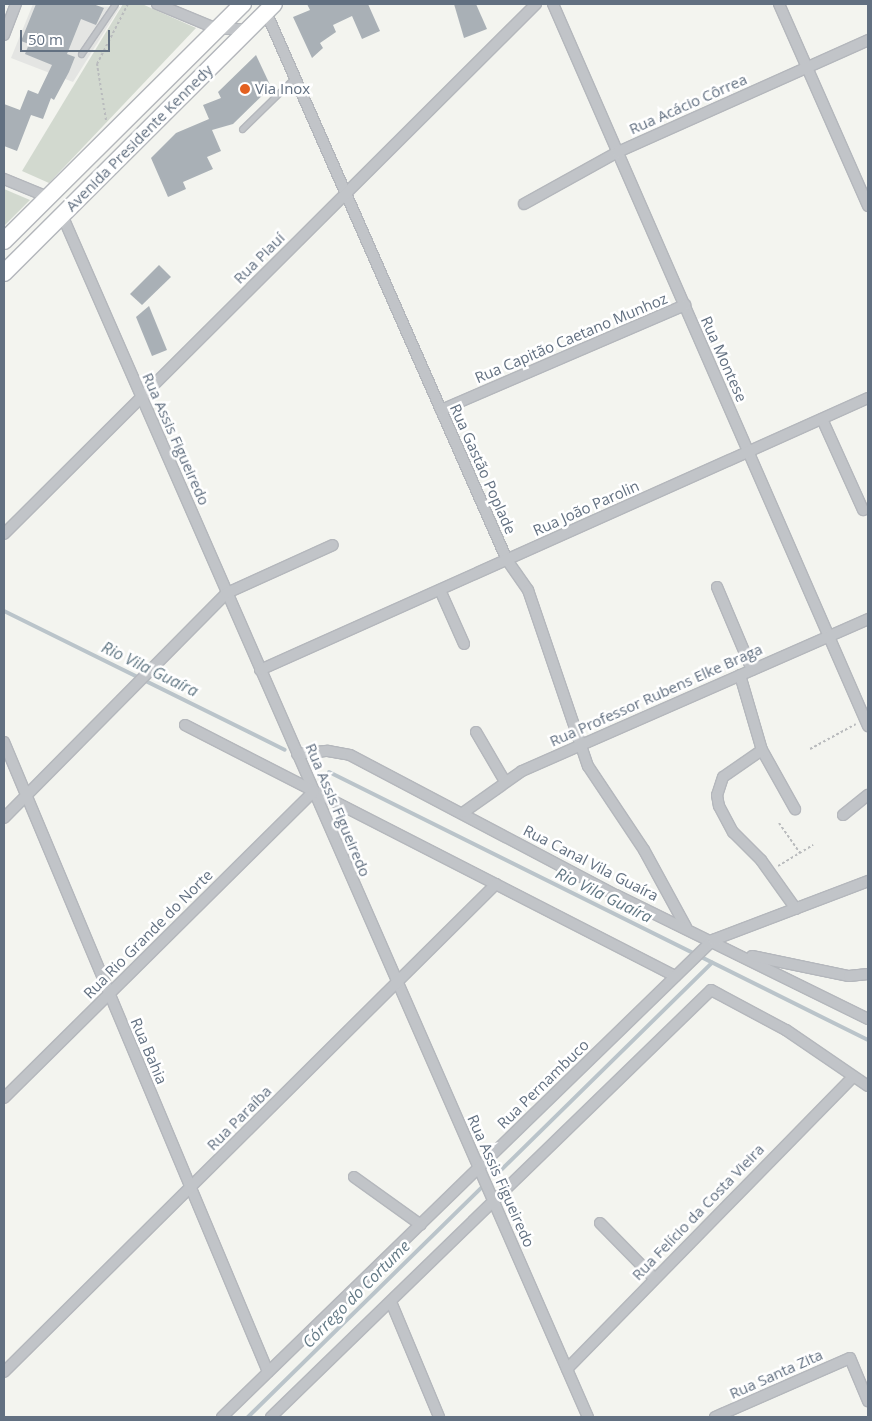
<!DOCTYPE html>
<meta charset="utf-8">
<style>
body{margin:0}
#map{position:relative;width:872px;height:1421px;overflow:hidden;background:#f3f4ef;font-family:"Open Sans",sans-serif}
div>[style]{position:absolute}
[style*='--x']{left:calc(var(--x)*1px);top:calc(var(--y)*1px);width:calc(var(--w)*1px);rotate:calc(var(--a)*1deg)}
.built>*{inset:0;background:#e4e5e3}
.green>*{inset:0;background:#d2d9cf}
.stream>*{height:4px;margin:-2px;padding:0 2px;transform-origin:2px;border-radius:2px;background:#bac4ca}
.building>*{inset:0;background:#a9b0b6}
.path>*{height:2px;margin-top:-1px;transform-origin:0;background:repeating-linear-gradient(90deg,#b9bbbd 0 2.5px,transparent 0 5px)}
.roads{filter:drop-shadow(1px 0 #b4b7bc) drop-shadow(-1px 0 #b4b7bc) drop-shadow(0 1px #b4b7bc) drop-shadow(0 -1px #b4b7bc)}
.service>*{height:5px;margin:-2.5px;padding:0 2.5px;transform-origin:2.5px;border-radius:2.5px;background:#c1c4c8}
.minor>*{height:10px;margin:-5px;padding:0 5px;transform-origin:5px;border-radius:5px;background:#c1c4c8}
.primary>*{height:16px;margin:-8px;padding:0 8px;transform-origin:8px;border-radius:8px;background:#fff}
.dots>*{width:14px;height:14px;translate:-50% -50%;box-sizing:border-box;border:2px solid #fff;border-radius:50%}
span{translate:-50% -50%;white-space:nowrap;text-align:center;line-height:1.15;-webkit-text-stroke:5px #fff;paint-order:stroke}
.poi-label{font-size:15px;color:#627081}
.left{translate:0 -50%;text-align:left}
.street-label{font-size:15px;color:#627081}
.water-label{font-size:16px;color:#637985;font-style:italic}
.frame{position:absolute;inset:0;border:5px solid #627081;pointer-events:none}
.scale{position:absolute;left:20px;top:30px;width:90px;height:22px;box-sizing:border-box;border:2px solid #627081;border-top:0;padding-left:6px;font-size:15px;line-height:18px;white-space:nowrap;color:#627081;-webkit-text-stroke:4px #fff;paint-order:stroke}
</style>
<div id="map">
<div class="built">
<i style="clip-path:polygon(33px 4px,120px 7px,73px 82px,11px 58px)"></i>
</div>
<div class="green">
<i style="clip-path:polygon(123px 4px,142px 4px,196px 28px,49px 183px,22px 171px)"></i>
<i style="clip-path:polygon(4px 189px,30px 200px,4px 226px)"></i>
</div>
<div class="stream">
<i style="--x:4;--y:611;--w:313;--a:26.3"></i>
<i style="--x:329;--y:772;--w:602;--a:26.44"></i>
<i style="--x:496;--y:1175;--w:303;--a:-44.5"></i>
<i style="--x:248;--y:1417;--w:327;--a:-44.5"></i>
</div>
<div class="building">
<i style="clip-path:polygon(36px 4px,93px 4px,104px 8px,96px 25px,81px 19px,67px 54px,75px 57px,69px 72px,54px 100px,51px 98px,43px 119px,31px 115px,17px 151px,4px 146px,4px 104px,20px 110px,28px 90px,38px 94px,52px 65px,25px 54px,29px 44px,21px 41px)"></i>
<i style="clip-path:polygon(307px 4px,368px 4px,380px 31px,362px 39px,352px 16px,333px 25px,336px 32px,320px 43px,323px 48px,312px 58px,293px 17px,310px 10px)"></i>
<i style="clip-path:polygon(454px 4px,476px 4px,487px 29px,464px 38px)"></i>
<i style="clip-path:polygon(256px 55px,271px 87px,233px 124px,212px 130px,221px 151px,207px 157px,213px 169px,183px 182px,186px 189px,168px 197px,151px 158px,176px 133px,209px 119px,203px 105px,221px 98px,218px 92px)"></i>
<i style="clip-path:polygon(159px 265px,171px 277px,142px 305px,130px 294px)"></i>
<i style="clip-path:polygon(149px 306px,167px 350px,152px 356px,136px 317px)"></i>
</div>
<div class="path">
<i style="--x:106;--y:120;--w:57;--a:-99.1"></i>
<i style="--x:97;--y:64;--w:68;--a:-62.7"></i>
<i style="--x:810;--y:749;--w:52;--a:-28.5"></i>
<i style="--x:779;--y:823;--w:37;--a:55"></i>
<i style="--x:778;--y:866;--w:41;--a:-31"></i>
</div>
<div class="roads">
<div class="service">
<i style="--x:81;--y:54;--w:60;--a:-55.8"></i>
<i style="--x:242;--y:129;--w:73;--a:-44.4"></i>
</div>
<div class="minor">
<i style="--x:157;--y:4;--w:65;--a:22.6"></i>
<i style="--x:217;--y:29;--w:31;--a:0"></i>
<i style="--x:553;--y:4;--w:788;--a:66.43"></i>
<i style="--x:779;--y:4;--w:221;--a:66.2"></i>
<i style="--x:266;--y:12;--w:599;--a:66.26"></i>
<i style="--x:507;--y:560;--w:37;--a:55"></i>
<i style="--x:528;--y:590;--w:186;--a:71.2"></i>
<i style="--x:588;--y:766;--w:101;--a:56.3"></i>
<i style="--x:644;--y:850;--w:88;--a:61.4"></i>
<i style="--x:4;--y:35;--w:33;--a:-69"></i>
<i style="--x:4;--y:179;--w:48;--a:22.2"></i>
<i style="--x:524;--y:204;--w:107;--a:-29"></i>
<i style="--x:618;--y:152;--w:274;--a:-24.1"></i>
<i style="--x:62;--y:215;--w:1312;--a:66.37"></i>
<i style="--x:441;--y:410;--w:266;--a:-23.3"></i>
<i style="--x:822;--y:419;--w:100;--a:65.7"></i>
<i style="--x:4;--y:534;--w:751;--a:-44.89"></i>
<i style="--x:717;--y:587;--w:90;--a:67.1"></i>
<i style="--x:440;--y:590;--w:59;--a:66"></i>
<i style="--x:260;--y:670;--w:666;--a:-24.1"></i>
<i style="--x:740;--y:675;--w:78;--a:73.7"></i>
<i style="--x:762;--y:750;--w:68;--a:60.8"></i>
<i style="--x:185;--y:725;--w:551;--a:27.12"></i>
<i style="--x:476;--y:732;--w:56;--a:59.7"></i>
<i style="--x:4;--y:742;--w:683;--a:67.26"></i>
<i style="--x:762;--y:750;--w:47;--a:145.3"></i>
<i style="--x:723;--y:777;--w:19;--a:108"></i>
<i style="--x:717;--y:795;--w:11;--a:80"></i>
<i style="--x:719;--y:806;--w:30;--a:62"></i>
<i style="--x:733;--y:832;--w:40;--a:45"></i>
<i style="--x:761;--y:860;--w:60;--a:54.5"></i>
<i style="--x:297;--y:754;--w:31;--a:-6"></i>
<i style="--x:328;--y:751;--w:22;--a:10"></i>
<i style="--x:350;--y:755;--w:301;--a:27.8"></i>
<i style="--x:616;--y:895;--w:281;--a:26.2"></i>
<i style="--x:464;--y:812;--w:71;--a:-35.3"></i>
<i style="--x:522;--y:771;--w:378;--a:-23.7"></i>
<i style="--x:843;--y:815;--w:32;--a:-39"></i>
<i style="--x:4;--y:818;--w:317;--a:-45.3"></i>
<i style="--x:227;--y:593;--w:116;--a:-24.4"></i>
<i style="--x:752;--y:956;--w:99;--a:11.7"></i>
<i style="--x:849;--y:976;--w:19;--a:-6"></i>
<i style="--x:4;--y:1098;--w:436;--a:-44.7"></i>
<i style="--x:354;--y:1177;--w:82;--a:35.6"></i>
<i style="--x:600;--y:1223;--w:77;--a:45.5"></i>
<i style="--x:391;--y:1302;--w:125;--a:67.3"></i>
<i style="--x:567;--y:1369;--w:409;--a:-45.6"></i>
<i style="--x:4;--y:1372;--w:693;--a:-44.77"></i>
<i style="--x:222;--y:1417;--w:685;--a:-44.17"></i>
<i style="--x:713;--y:940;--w:166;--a:-20.8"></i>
<i style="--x:271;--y:1417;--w:613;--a:-44.14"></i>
<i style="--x:711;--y:990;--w:85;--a:28.1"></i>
<i style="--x:786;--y:1030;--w:99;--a:34.3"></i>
<i style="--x:715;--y:1417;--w:147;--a:-23.6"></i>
<i style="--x:850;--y:1358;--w:47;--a:67.3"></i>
</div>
<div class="primary">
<i style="--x:4;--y:241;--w:337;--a:-44.8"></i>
<i style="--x:4;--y:273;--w:381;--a:-44.9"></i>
</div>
</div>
<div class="dots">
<i style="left:245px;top:89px;background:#e36020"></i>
</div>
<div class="poi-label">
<span class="left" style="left:255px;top:89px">Via Inox</span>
</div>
<div class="street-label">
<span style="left:688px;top:104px;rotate:-24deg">Rua Acácio Côrrea</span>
<span style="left:139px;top:138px;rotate:-45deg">Avenida Presidente Kennedy</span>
<span style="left:259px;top:258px;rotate:-45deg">Rua Piauí</span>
<span style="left:571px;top:338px;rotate:-23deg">Rua Capitão Caetano Munhoz</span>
<span style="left:724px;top:359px;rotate:66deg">Rua Montese</span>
<span style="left:176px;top:439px;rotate:66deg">Rua Assis Figueiredo</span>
<span style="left:483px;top:469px;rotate:66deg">Rua Gastão Poplade</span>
<span style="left:586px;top:508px;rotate:-24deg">Rua João Parolin</span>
<span style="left:656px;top:695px;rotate:-24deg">Rua Professor Rubens Elke Braga</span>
<span style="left:338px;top:810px;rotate:67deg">Rua Assis Figueiredo</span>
<span style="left:591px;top:863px;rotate:27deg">Rua Canal Vila Guaíra</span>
<span style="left:148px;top:934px;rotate:-45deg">Rua Rio Grande do Norte</span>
<span style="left:149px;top:1051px;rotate:67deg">Rua Bahia</span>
<span style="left:543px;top:1084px;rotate:-44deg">Rua Pernambuco</span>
<span style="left:239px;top:1118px;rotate:-45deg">Rua Paraíba</span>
<span style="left:501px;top:1181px;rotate:66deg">Rua Assis Figueiredo</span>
<span style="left:698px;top:1212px;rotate:-46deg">Rua Felício da Costa Vieira</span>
<span style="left:776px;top:1374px;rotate:-24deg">Rua Santa Zita</span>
</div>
<div class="water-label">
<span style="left:150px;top:669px;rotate:26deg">Rio Vila Guaíra</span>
<span style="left:604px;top:895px;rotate:26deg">Rio Vila Guaíra</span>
<span style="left:356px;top:1294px;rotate:-45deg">Córrego do Cortume</span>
</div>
<div class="frame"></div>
<div class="scale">50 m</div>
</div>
